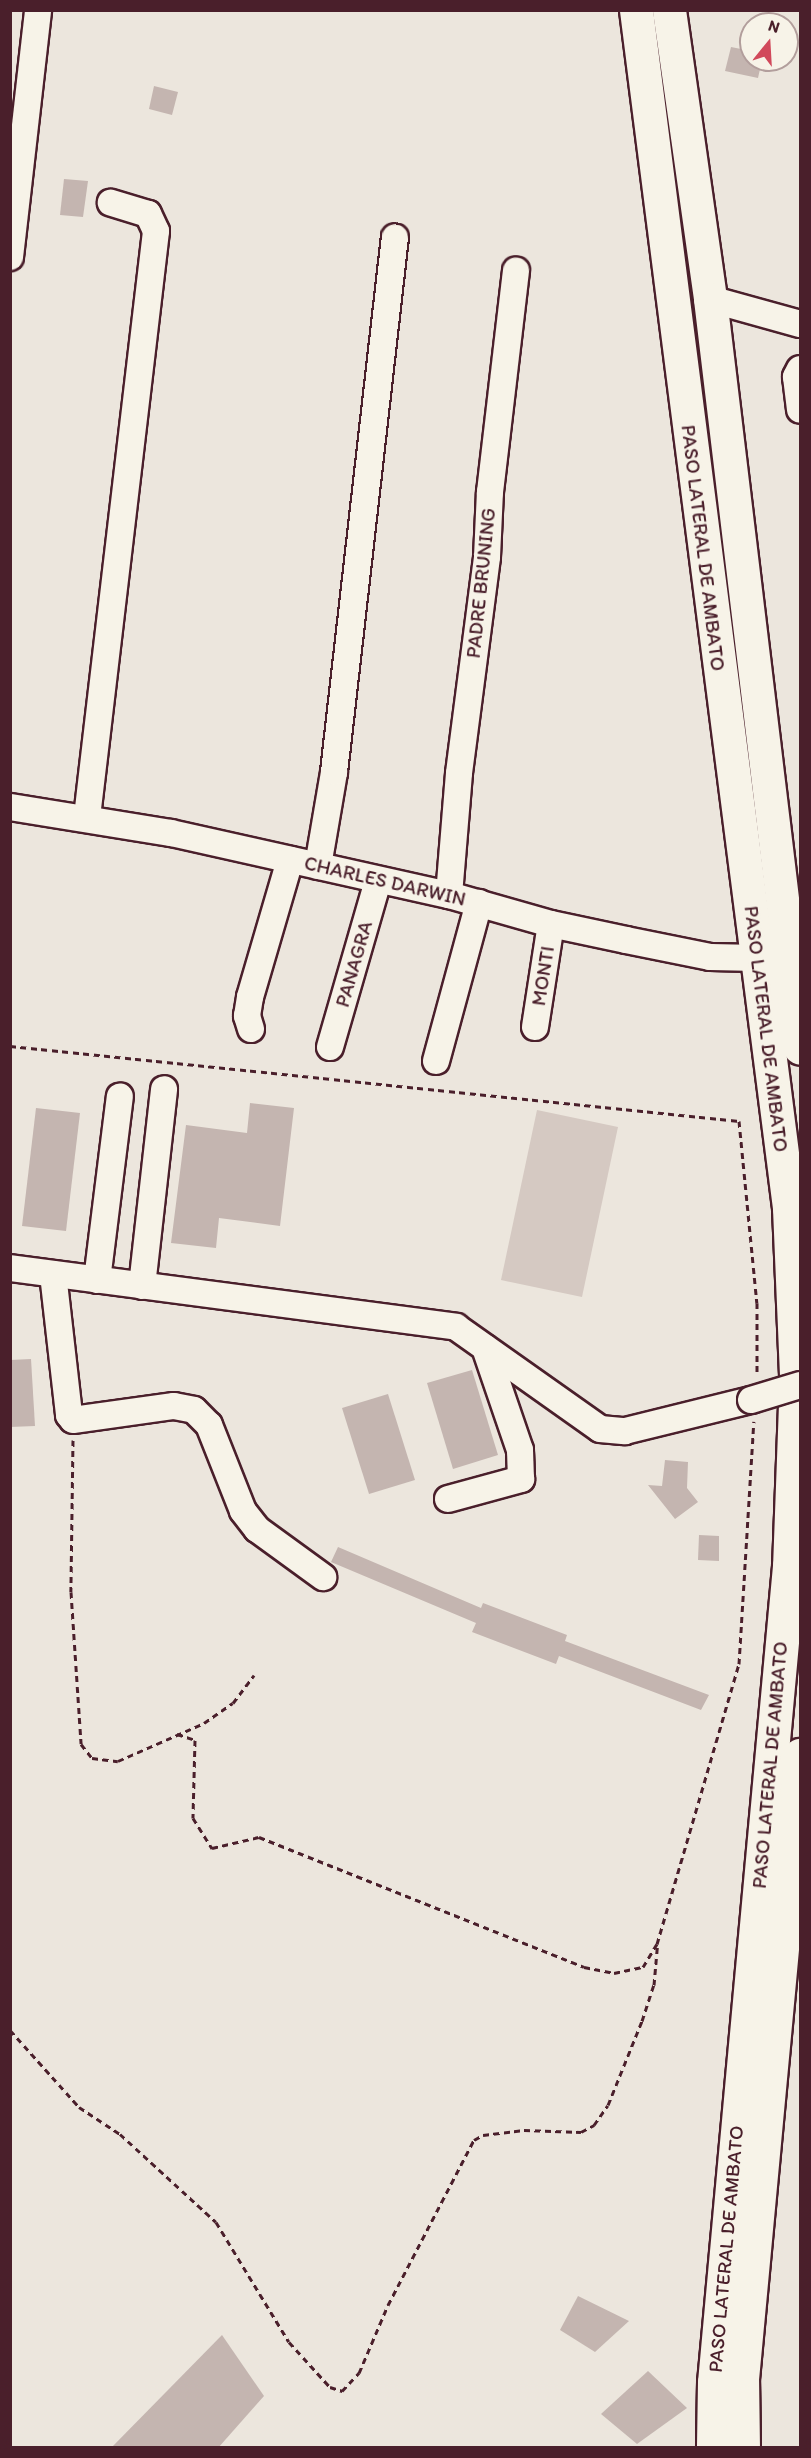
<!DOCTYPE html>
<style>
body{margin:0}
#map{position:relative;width:811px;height:2458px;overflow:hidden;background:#ece6dd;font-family:Itim,sans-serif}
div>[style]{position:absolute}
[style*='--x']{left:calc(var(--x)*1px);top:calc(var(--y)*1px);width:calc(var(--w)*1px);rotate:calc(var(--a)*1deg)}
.green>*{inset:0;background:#d5c9c2}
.building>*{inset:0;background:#c4b5b0}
.path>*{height:3px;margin-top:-1.5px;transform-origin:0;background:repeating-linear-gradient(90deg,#4a1f2b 0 6px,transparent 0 10.5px)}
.roads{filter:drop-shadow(2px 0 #4a1f2b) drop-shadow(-2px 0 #4a1f2b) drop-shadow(0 2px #4a1f2b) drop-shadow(0 -2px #4a1f2b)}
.minor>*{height:26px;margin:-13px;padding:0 13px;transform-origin:13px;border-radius:13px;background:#f7f3e8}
.highway>*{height:33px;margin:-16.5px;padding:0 16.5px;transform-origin:16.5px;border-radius:16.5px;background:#f7f3e8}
.bridges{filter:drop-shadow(2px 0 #4a1f2b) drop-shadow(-2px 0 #4a1f2b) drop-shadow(0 2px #4a1f2b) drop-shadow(0 -2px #4a1f2b)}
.minor-bridge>*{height:26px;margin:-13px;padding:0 13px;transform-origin:13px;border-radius:13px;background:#f7f3e8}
span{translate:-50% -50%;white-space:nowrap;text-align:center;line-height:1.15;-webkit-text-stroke:4.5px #f7f3e8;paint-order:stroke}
.street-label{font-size:20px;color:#4a1f2b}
.frame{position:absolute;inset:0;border:12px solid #4a1f2b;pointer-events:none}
.north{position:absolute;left:739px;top:12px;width:60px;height:60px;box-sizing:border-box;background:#f7f3e8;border:2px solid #b29e9c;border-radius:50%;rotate:18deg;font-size:16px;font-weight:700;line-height:24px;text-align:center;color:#4a1f2b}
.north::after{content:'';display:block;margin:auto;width:21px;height:27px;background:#d1495b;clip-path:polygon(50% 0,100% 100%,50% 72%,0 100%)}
</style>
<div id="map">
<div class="green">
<i style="clip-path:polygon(537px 1110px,618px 1127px,582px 1297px,501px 1280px)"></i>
</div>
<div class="building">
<i style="clip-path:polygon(731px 47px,751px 51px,751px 60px,762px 60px,758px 78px,725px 71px)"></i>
<i style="clip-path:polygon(154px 86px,178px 92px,172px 115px,149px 109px)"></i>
<i style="clip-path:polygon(64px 179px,88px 181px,83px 217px,60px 215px)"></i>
<i style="clip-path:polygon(250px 1103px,294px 1108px,280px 1226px,219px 1218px,216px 1248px,171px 1243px,186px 1125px,247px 1133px)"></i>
<i style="clip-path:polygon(36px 1108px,80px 1113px,66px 1231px,22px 1226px)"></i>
<i style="clip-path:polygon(31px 1359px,35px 1426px,10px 1427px,10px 1360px)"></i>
<i style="clip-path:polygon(472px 1370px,498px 1455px,453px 1469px,427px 1383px)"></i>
<i style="clip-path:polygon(388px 1394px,415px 1480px,369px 1494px,342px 1408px)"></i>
<i style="clip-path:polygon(665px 1460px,688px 1462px,687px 1488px,698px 1502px,675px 1519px,648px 1485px,662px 1486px)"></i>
<i style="clip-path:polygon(699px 1535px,719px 1536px,719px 1561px,698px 1560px)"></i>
<i style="clip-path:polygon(338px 1547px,481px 1608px,483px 1603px,567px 1635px,565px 1641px,709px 1695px,701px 1710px,559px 1656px,556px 1664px,472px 1632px,476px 1623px,331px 1562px)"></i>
<i style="clip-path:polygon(578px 2296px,629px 2321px,595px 2352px,560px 2330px)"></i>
<i style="clip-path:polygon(222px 2335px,264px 2396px,218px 2448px,111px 2448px)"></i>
<i style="clip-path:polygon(648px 2371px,687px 2408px,637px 2444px,601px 2414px)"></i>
</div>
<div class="path">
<i style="--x:10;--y:1046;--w:733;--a:5.87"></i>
<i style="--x:739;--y:1121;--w:183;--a:84.4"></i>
<i style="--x:757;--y:1303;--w:72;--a:90"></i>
<i style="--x:73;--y:1440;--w:152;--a:90.8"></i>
<i style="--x:71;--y:1592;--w:152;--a:86.2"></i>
<i style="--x:81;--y:1744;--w:18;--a:52"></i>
<i style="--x:92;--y:1758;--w:26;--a:7"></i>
<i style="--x:118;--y:1761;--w:94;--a:-23.8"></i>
<i style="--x:204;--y:1723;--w:35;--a:-35"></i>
<i style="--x:233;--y:1703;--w:35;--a:-53"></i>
<i style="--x:177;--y:1734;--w:19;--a:18"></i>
<i style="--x:195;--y:1740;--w:78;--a:91.5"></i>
<i style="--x:193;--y:1818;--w:36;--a:58"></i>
<i style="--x:212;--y:1848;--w:48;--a:-13.2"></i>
<i style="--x:259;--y:1837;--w:350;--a:21.8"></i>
<i style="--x:584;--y:1967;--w:31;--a:11"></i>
<i style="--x:614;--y:1973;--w:30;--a:-12"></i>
<i style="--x:643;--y:1967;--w:27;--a:-59"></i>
<i style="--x:657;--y:1944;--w:292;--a:-73.7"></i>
<i style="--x:739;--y:1664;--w:243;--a:-86.5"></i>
<i style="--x:10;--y:2030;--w:103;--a:48.1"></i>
<i style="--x:79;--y:2107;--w:49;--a:33.4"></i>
<i style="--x:120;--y:2134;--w:130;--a:42.5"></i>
<i style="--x:216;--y:2222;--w:140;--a:58.7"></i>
<i style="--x:289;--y:2342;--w:61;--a:47.7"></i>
<i style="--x:330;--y:2387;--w:13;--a:18"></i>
<i style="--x:342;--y:2391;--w:25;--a:-47"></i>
<i style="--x:359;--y:2373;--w:74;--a:-66.9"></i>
<i style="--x:388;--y:2305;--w:186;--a:-62.5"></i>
<i style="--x:474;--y:2140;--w:10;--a:-29"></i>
<i style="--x:483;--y:2135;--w:41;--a:-7"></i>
<i style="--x:524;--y:2130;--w:57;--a:2"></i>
<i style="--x:581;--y:2132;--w:15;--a:-28"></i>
<i style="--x:594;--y:2125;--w:24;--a:-55"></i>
<i style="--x:608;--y:2105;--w:91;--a:-68"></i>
<i style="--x:642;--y:2021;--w:38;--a:-72"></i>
<i style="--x:654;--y:1985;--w:38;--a:-85"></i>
</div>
<div class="roads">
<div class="minor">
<i style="--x:10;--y:257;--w:249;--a:-83.5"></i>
<i style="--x:710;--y:299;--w:93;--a:15.5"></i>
<i style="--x:800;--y:369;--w:9;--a:117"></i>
<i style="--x:796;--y:377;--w:33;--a:83"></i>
<i style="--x:10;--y:807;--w:163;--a:9.2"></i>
<i style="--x:171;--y:833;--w:285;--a:12.6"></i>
<i style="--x:449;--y:895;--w:106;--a:15.9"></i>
<i style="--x:551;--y:924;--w:77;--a:12"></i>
<i style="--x:626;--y:940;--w:86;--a:11.4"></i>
<i style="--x:710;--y:957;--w:48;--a:1.2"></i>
<i style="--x:87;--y:817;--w:590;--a:-83.28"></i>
<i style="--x:156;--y:231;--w:19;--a:-115"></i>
<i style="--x:148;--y:214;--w:39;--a:-163"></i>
<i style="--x:318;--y:866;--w:95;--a:-80.3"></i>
<i style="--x:334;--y:772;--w:538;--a:-83.5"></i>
<i style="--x:449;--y:895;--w:122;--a:-85.3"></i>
<i style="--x:459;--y:773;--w:218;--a:-82.6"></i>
<i style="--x:487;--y:557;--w:65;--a:-87.4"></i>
<i style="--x:490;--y:492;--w:223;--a:-83.3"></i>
<i style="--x:535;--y:1027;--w:104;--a:-81.2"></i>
<i style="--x:251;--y:1029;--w:14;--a:-107"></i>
<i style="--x:247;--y:1016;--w:19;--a:-81"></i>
<i style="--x:250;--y:997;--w:143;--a:-73.7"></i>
<i style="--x:330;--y:1047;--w:173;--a:-73.9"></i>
<i style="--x:436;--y:1061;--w:164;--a:-74.8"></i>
<i style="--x:10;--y:1268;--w:450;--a:7.5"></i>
<i style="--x:456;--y:1327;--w:176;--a:35.3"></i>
<i style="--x:600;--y:1429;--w:25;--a:5"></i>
<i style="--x:625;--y:1431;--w:130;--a:-13.8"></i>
<i style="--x:53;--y:1274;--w:142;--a:83.5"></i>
<i style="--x:69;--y:1415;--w:6;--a:51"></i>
<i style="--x:73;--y:1420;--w:102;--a:-7.9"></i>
<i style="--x:174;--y:1406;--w:20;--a:11"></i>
<i style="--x:194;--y:1410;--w:21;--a:45"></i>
<i style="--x:209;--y:1425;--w:92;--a:68.4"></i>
<i style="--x:243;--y:1511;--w:23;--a:52"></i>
<i style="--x:257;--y:1529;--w:82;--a:36"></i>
<i style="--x:97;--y:1280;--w:185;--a:-82.9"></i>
<i style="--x:142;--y:1286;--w:198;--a:-83.6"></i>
<i style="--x:448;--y:1499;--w:76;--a:-15.3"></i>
<i style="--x:521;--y:1479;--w:29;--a:-92"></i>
<i style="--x:520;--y:1450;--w:108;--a:-108.9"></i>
</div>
<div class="highway">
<i style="--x:636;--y:10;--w:1208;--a:82.72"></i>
<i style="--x:789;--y:1208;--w:169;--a:87.6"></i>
<i style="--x:796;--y:1377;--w:189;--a:92.1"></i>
<i style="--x:789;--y:1566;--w:819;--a:95.25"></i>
<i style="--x:714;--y:2382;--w:66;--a:90.9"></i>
<i style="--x:669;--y:10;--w:292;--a:81.9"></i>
<i style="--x:710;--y:299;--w:754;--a:83.15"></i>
<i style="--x:743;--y:2448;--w:69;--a:-90.8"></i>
<i style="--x:742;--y:2379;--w:627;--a:-84.69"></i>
</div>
</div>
<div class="bridges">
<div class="minor-bridge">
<i style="--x:751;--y:1400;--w:51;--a:-17"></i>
</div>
</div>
<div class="street-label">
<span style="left:703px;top:548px;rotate:83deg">PASO LATERAL DE AMBATO</span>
<span style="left:481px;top:583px;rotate:-84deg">PADRE BRUNING</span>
<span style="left:385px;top:881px;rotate:13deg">CHARLES DARWIN</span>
<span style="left:354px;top:964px;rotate:-74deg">PANAGRA</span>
<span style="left:543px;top:976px;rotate:-81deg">MONTI</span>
<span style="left:766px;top:1029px;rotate:83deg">PASO LATERAL DE AMBATO</span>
<span style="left:770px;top:1765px;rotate:-85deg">PASO LATERAL DE AMBATO</span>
<span style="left:726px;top:2249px;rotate:-85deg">PASO LATERAL DE AMBATO</span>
</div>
<div class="frame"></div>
<div class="north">N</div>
</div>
